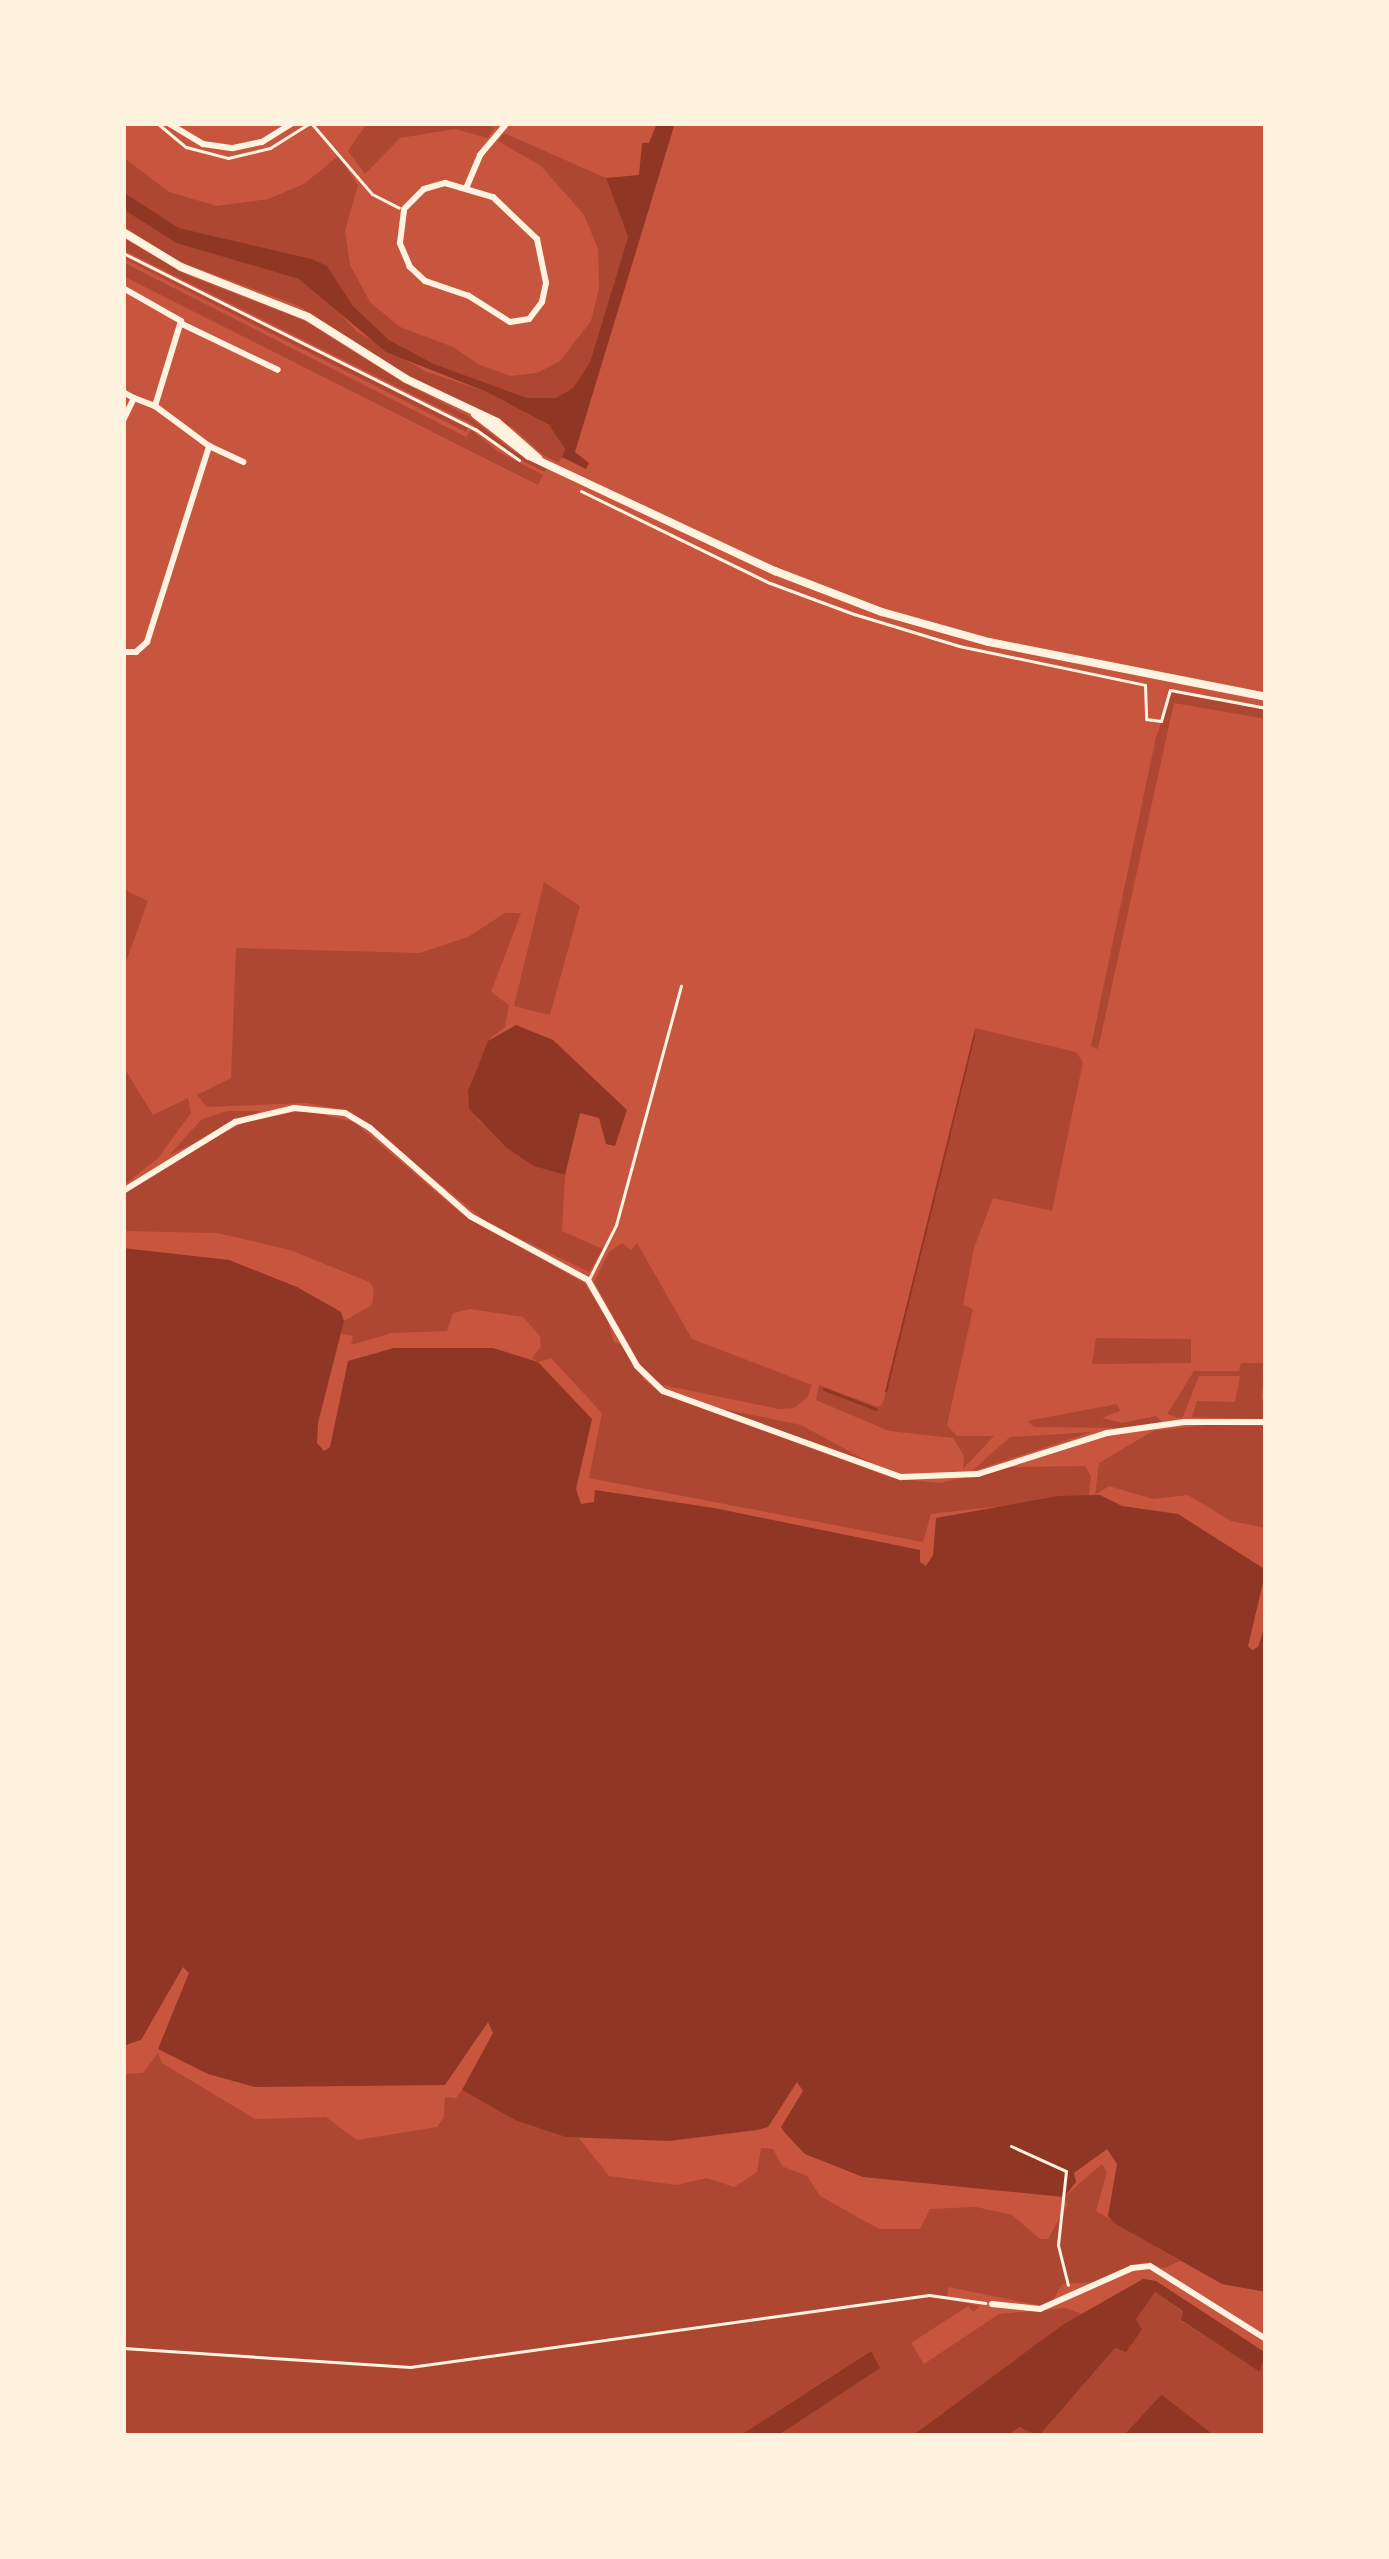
<!DOCTYPE html>
<style>
body{margin:0}
#map{position:relative;width:1389px;height:2559px;overflow:hidden;background:#c8553d;font-family:Ubuntu,sans-serif}
div>[style]{position:absolute}
[style*='--x']{left:calc(var(--x)*1px);top:calc(var(--y)*1px);width:calc(var(--w)*1px);rotate:calc(var(--a)*1deg)}
.green>*{inset:0;background:#ae4732}
.water>*{inset:0;background:#8f3625}
.stream>*{height:3px;margin:-1.5px;padding:0 1.5px;transform-origin:1.5px;border-radius:1.5px;background:#8f3625}
.path>*{height:3px;margin:-1.5px;padding:0 1.5px;transform-origin:1.5px;border-radius:1.5px;background:#fff3e0}
.service>*{height:3px;margin:-1.5px;padding:0 1.5px;transform-origin:1.5px;border-radius:1.5px;background:#fff3e0}
.minor>*{height:6px;margin:-3px;padding:0 3px;transform-origin:3px;border-radius:3px;background:#fff3e0}
.secondary>*{height:8px;margin:-4px;padding:0 4px;transform-origin:4px;border-radius:4px;background:#fff3e0}
span{translate:-50% -50%;white-space:nowrap;text-align:center;line-height:1.15;-webkit-text-stroke:9px #fff3e0;paint-order:stroke}
.frame{position:absolute;inset:0;border:126px solid #fff3e0;pointer-events:none}
</style>
<div id="map">
<div class="green">
<i style="clip-path:polygon(367px 123px,485px 123px,494px 128px,488px 138px,455px 129px,400px 138px,365px 174px,348px 151px)"></i>
<i style="clip-path:polygon(504px 133px,606px 178px,628px 237px,590px 362px,573px 388px,556px 398px,527px 398px,434px 364px,389px 340px,353px 306px,327px 266px,312px 259px,179px 228px,123px 192px,123px 157px,169px 192px,217px 206px,268px 199px,304px 184px,338px 156px,358px 185px,345px 231px,350px 265px,370px 302px,400px 327px,453px 347px,480px 365px,511px 376px,537px 373px,560px 361px,591px 321px,599px 289px,598px 249px,584px 215px,541px 166px,498px 141px)"></i>
<i style="clip-path:polygon(123px 209px,176px 243px,299px 279px,318px 290px,357px 332px,427px 372px,487px 392px,550px 426px,565px 449px,562px 457px,558px 463px,542px 454px,513px 428px,398px 370px,299px 306px,176px 260px,123px 226px)"></i>
<i style="clip-path:polygon(123px 238px,187px 275px,305px 321px,402px 382px,470px 417px,510px 449px,547px 468px,545px 472px,509px 454px,472px 424px,123px 250px)"></i>
<i style="clip-path:polygon(123px 256px,468px 428px,466px 432px,123px 258px)"></i>
<i style="clip-path:polygon(123px 262px,466px 437px,471px 430px,497px 451px,543px 475px,538px 485px,123px 276px)"></i>
<i style="clip-path:polygon(1172px 692px,1266px 710px,1266px 719px,1174px 703px,1098px 1049px,1091px 1046px,1156px 737px)"></i>
<i style="clip-path:polygon(544px 882px,580px 906px,550px 1015px,514px 1006px)"></i>
<i style="clip-path:polygon(123px 889px,148px 901px,123px 970px)"></i>
<i style="clip-path:polygon(505px 913px,521px 913px,491px 992px,509px 1005px,505px 1027px,490px 1038px,472px 1080px,478px 1120px,534px 1165px,565px 1175px,562px 1231px,603px 1249px,589px 1272px,488px 1223px,350px 1111px,306px 1103px,207px 1107px,197px 1095px,231px 1078px,236px 948px,420px 953px,468px 937px)"></i>
<i style="clip-path:polygon(975px 1028px,1076px 1052px,1083px 1062px,1052px 1211px,993px 1198px,974px 1248px,963px 1305px,973px 1309px,947px 1425px,957px 1436px,994px 1436px,963px 1469px,964px 1456px,953px 1438px,889px 1431px,816px 1400px,819px 1385px,878px 1407px,883px 1403px)"></i>
<i style="clip-path:polygon(123px 1066px,153px 1115px,188px 1098px,191px 1113px,158px 1158px,123px 1186px)"></i>
<i style="clip-path:polygon(304px 1110px,354px 1122px,463px 1215px,584px 1283px,607px 1318px,614px 1342px,623px 1345px,643px 1379px,662px 1394px,892px 1478px,940px 1483px,1010px 1467px,1085px 1466px,1091px 1476px,1089px 1496px,931px 1514px,923px 1542px,589px 1478px,602px 1413px,551px 1358px,538px 1362px,532px 1358px,541px 1347px,540px 1336px,523px 1317px,470px 1309px,453px 1313px,447px 1331px,392px 1333px,351px 1345px,353px 1336px,339px 1333px,344px 1321px,372px 1305px,374px 1289px,369px 1282px,290px 1250px,217px 1233px,123px 1231px,123px 1195px,179px 1157px,245px 1122px)"></i>
<i style="clip-path:polygon(228px 1111px,261px 1111px,169px 1155px,202px 1119px)"></i>
<i style="clip-path:polygon(622px 1243px,631px 1250px,637px 1243px,692px 1339px,812px 1385px,807px 1398px,794px 1408px,779px 1409px,658px 1384px,641px 1366px,594px 1282px,609px 1252px)"></i>
<i style="clip-path:polygon(1096px 1338px,1191px 1339px,1191px 1363px,1092px 1364px)"></i>
<i style="clip-path:polygon(1241px 1363px,1266px 1363px,1261px 1399px,1266px 1400px,1266px 1419px,1192px 1417px,1197px 1401px,1235px 1402px,1240px 1376px,1199px 1376px,1182px 1419px,1167px 1414px,1194px 1371px,1239px 1371px)"></i>
<i style="clip-path:polygon(1117px 1404px,1120px 1411px,1102px 1418px,1122px 1423px,1156px 1416px,1162px 1422px,1120px 1428px,1034px 1427px,1027px 1421px)"></i>
<i style="clip-path:polygon(718px 1408px,801px 1425px,878px 1467px)"></i>
<i style="clip-path:polygon(1206px 1425px,1266px 1426px,1266px 1528px,1231px 1521px,1188px 1495px,1153px 1499px,1109px 1486px,1095px 1495px,1099px 1463px,1153px 1431px)"></i>
<i style="clip-path:polygon(1092px 1432px,976px 1470px,973px 1470px,1010px 1437px)"></i>
<i style="clip-path:polygon(158px 2053px,162px 2063px,255px 2119px,326px 2117px,357px 2140px,437px 2127px,444px 2117px,445px 2097px,456px 2098px,462px 2090px,515px 2120px,579px 2138px,609px 2176px,677px 2185px,707px 2178px,734px 2187px,757px 2172px,761px 2148px,773px 2149px,782px 2166px,807px 2176px,820px 2196px,879px 2229px,920px 2229px,930px 2209px,976px 2207px,1012px 2215px,1040px 2239px,1048px 2239px,1067px 2205px,1064px 2197px,1102px 2164px,1107px 2172px,1096px 2211px,1180px 2261px,1164px 2268px,1144px 2262px,1098px 2282px,1062px 2284px,1052px 2302px,1042px 2306px,948px 2287px,947px 2298px,980px 2306px,974px 2312px,968px 2306px,911px 2343px,924px 2364px,999px 2314px,1066px 2308px,1084px 2315px,912px 2436px,777px 2436px,879px 2368px,870px 2351px,739px 2436px,131px 2436px,123px 2430px,123px 2074px,143px 2073px)"></i>
<i style="clip-path:polygon(1155px 2292px,1183px 2312px,1181px 2321px,1259px 2371px,1266px 2362px,1266px 2436px,1215px 2436px,1161px 2395px,1123px 2436px,1007px 2436px,1018px 2427px,1040px 2435px,1115px 2348px,1126px 2351px,1142px 2331px,1136px 2319px)"></i>
</div>
<div class="water">
<i style="clip-path:polygon(657px 123px,675px 123px,575px 452px,589px 463px,586px 469px,562px 457px,565px 449px,549px 425px,487px 392px,386px 352px,299px 279px,176px 243px,123px 209px,123px 192px,179px 228px,312px 259px,327px 266px,353px 306px,389px 340px,434px 364px,527px 398px,556px 398px,573px 388px,590px 362px,628px 237px,606px 178px,639px 175px,642px 143px,649px 143px)"></i>
<i style="clip-path:polygon(516px 1025px,553px 1040px,627px 1110px,615px 1146px,606px 1144px,599px 1118px,580px 1113px,565px 1175px,534px 1166px,507px 1148px,469px 1109px,468px 1091px,488px 1041px)"></i>
<i style="clip-path:polygon(975px 1030px,975px 1036px,887px 1392px,885px 1392px)"></i>
<i style="clip-path:polygon(123px 1248px,229px 1260px,297px 1287px,341px 1312px,344px 1321px,318px 1423px,317px 1443px,324px 1451px,330px 1447px,348px 1361px,394px 1348px,493px 1348px,538px 1362px,592px 1419px,576px 1489px,581px 1504px,594px 1502px,595px 1490px,714px 1508px,920px 1550px,920px 1562px,926px 1566px,933px 1555px,936px 1518px,1058px 1496px,1100px 1495px,1122px 1506px,1178px 1514px,1266px 1570px,1248px 1646px,1252px 1650px,1258px 1647px,1266px 1622px,1266px 2292px,1222px 2284px,1114px 2223px,1108px 2216px,1117px 2164px,1107px 2149px,1074px 2173px,1076px 2182px,1064px 2197px,863px 2177px,805px 2154px,784px 2132px,781px 2127px,803px 2091px,797px 2082px,768px 2127px,757px 2130px,669px 2141px,566px 2137px,515px 2120px,462px 2090px,493px 2033px,488px 2022px,445px 2085px,255px 2087px,208px 2074px,158px 2049px,189px 1973px,183px 1967px,141px 2040px,123px 2046px)"></i>
<i style="clip-path:polygon(1143px 2279px,1156px 2281px,1266px 2353px,1260px 2372px,1181px 2320px,1183px 2311px,1155px 2292px,1136px 2319px,1142px 2330px,1126px 2352px,1115px 2348px,1039px 2436px,1019px 2427px,1007px 2436px,912px 2436px,1064px 2324px)"></i>
<i style="clip-path:polygon(871px 2351px,880px 2368px,777px 2436px,739px 2436px)"></i>
<i style="clip-path:polygon(1161px 2395px,1162px 2395px,1215px 2436px,1123px 2436px)"></i>
</div>
<div class="stream">
<i style="--x:824;--y:1389;--w:56;--a:21"></i>
</div>
<div class="path">
<i style="--x:157;--y:123;--w:38;--a:40"></i>
<i style="--x:186;--y:147;--w:43;--a:14.7"></i>
<i style="--x:228;--y:158;--w:43;--a:-13.4"></i>
<i style="--x:270;--y:148;--w:47;--a:-32"></i>
<i style="--x:312;--y:124;--w:92;--a:49.4"></i>
<i style="--x:372;--y:194;--w:30;--a:27"></i>
<i style="--x:123;--y:253;--w:394;--a:26.6"></i>
<i style="--x:475;--y:429;--w:54;--a:35.2"></i>
<i style="--x:581;--y:491;--w:210;--a:26"></i>
<i style="--x:770;--y:583;--w:90;--a:20.3"></i>
<i style="--x:854;--y:614;--w:110;--a:16.9"></i>
<i style="--x:959;--y:646;--w:190;--a:11.8"></i>
<i style="--x:1145;--y:685;--w:34;--a:88"></i>
<i style="--x:1146;--y:719;--w:15;--a:8"></i>
<i style="--x:1161;--y:721;--w:32;--a:-74"></i>
<i style="--x:1170;--y:690;--w:98;--a:10.6"></i>
<i style="--x:1011;--y:2146;--w:60;--a:24.4"></i>
<i style="--x:1066;--y:2171;--w:74;--a:96.2"></i>
<i style="--x:1058;--y:2245;--w:41;--a:76"></i>
<i style="--x:123;--y:2348;--w:288;--a:3.8"></i>
<i style="--x:410;--y:2367;--w:524;--a:-7.9"></i>
<i style="--x:929;--y:2295;--w:57;--a:8.1"></i>
</div>
<div class="service">
<i style="--x:589;--y:1279;--w:60;--a:-63.4"></i>
<i style="--x:616;--y:1225;--w:248;--a:-74.8"></i>
</div>
<div class="minor">
<i style="--x:168;--y:123;--w:41;--a:31"></i>
<i style="--x:203;--y:144;--w:30;--a:8"></i>
<i style="--x:233;--y:148;--w:30;--a:-12"></i>
<i style="--x:262;--y:142;--w:36;--a:-32"></i>
<i style="--x:445;--y:183;--w:50;--a:16.3"></i>
<i style="--x:493;--y:197;--w:61;--a:43.7"></i>
<i style="--x:537;--y:239;--w:45;--a:78.4"></i>
<i style="--x:546;--y:283;--w:19;--a:102"></i>
<i style="--x:542;--y:302;--w:21;--a:127"></i>
<i style="--x:529;--y:319;--w:19;--a:171"></i>
<i style="--x:510;--y:322;--w:49;--a:-147.6"></i>
<i style="--x:469;--y:296;--w:46;--a:-161.2"></i>
<i style="--x:425;--y:281;--w:21;--a:-137"></i>
<i style="--x:410;--y:267;--w:26;--a:-113"></i>
<i style="--x:400;--y:243;--w:34;--a:-83"></i>
<i style="--x:404;--y:209;--w:28;--a:-45"></i>
<i style="--x:424;--y:189;--w:22;--a:-16"></i>
<i style="--x:467;--y:186;--w:34;--a:-67"></i>
<i style="--x:480;--y:155;--w:42;--a:-49.8"></i>
<i style="--x:123;--y:288;--w:67;--a:29.6"></i>
<i style="--x:181;--y:321;--w:89;--a:107"></i>
<i style="--x:155;--y:406;--w:67;--a:36.5"></i>
<i style="--x:209;--y:446;--w:38;--a:25"></i>
<i style="--x:182;--y:324;--w:106;--a:25.6"></i>
<i style="--x:123;--y:392;--w:13;--a:29"></i>
<i style="--x:134;--y:398;--w:25;--a:116"></i>
<i style="--x:134;--y:398;--w:22;--a:21"></i>
<i style="--x:123;--y:652;--w:13;--a:0"></i>
<i style="--x:136;--y:652;--w:15;--a:-42"></i>
<i style="--x:147;--y:642;--w:206;--a:-72.4"></i>
<i style="--x:123;--y:1191;--w:132;--a:-31.6"></i>
<i style="--x:235;--y:1122;--w:61;--a:-13.3"></i>
<i style="--x:294;--y:1108;--w:51;--a:5.6"></i>
<i style="--x:345;--y:1113;--w:29;--a:31"></i>
<i style="--x:370;--y:1128;--w:133;--a:41.3"></i>
<i style="--x:470;--y:1216;--w:134;--a:28.5"></i>
<i style="--x:588;--y:1280;--w:99;--a:60.3"></i>
<i style="--x:637;--y:1366;--w:36;--a:44"></i>
<i style="--x:663;--y:1391;--w:253;--a:19.9"></i>
<i style="--x:901;--y:1477;--w:77;--a:-2.2"></i>
<i style="--x:978;--y:1474;--w:135;--a:-17.6"></i>
<i style="--x:1107;--y:1433;--w:78;--a:-8.1"></i>
<i style="--x:1184;--y:1422;--w:82;--a:0"></i>
<i style="--x:992;--y:2304;--w:48;--a:5.9"></i>
<i style="--x:1040;--y:2309;--w:101;--a:-24"></i>
<i style="--x:1132;--y:2268;--w:18;--a:-6"></i>
<i style="--x:1150;--y:2266;--w:137;--a:32.2"></i>
</div>
<div class="secondary">
<i style="--x:123;--y:232;--w:68;--a:31.1"></i>
<i style="--x:181;--y:267;--w:136;--a:21.5"></i>
<i style="--x:308;--y:317;--w:116;--a:32.3"></i>
<i style="--x:406;--y:379;--w:101;--a:25.3"></i>
<i style="--x:497;--y:422;--w:55;--a:41.3"></i>
<i style="--x:475;--y:414;--w:68;--a:37.9"></i>
<i style="--x:529;--y:456;--w:272;--a:25.1"></i>
<i style="--x:775;--y:571;--w:115;--a:21"></i>
<i style="--x:882;--y:612;--w:111;--a:15.7"></i>
<i style="--x:989;--y:642;--w:282;--a:11.2"></i>
</div>
<div class="frame"></div>
</div>
